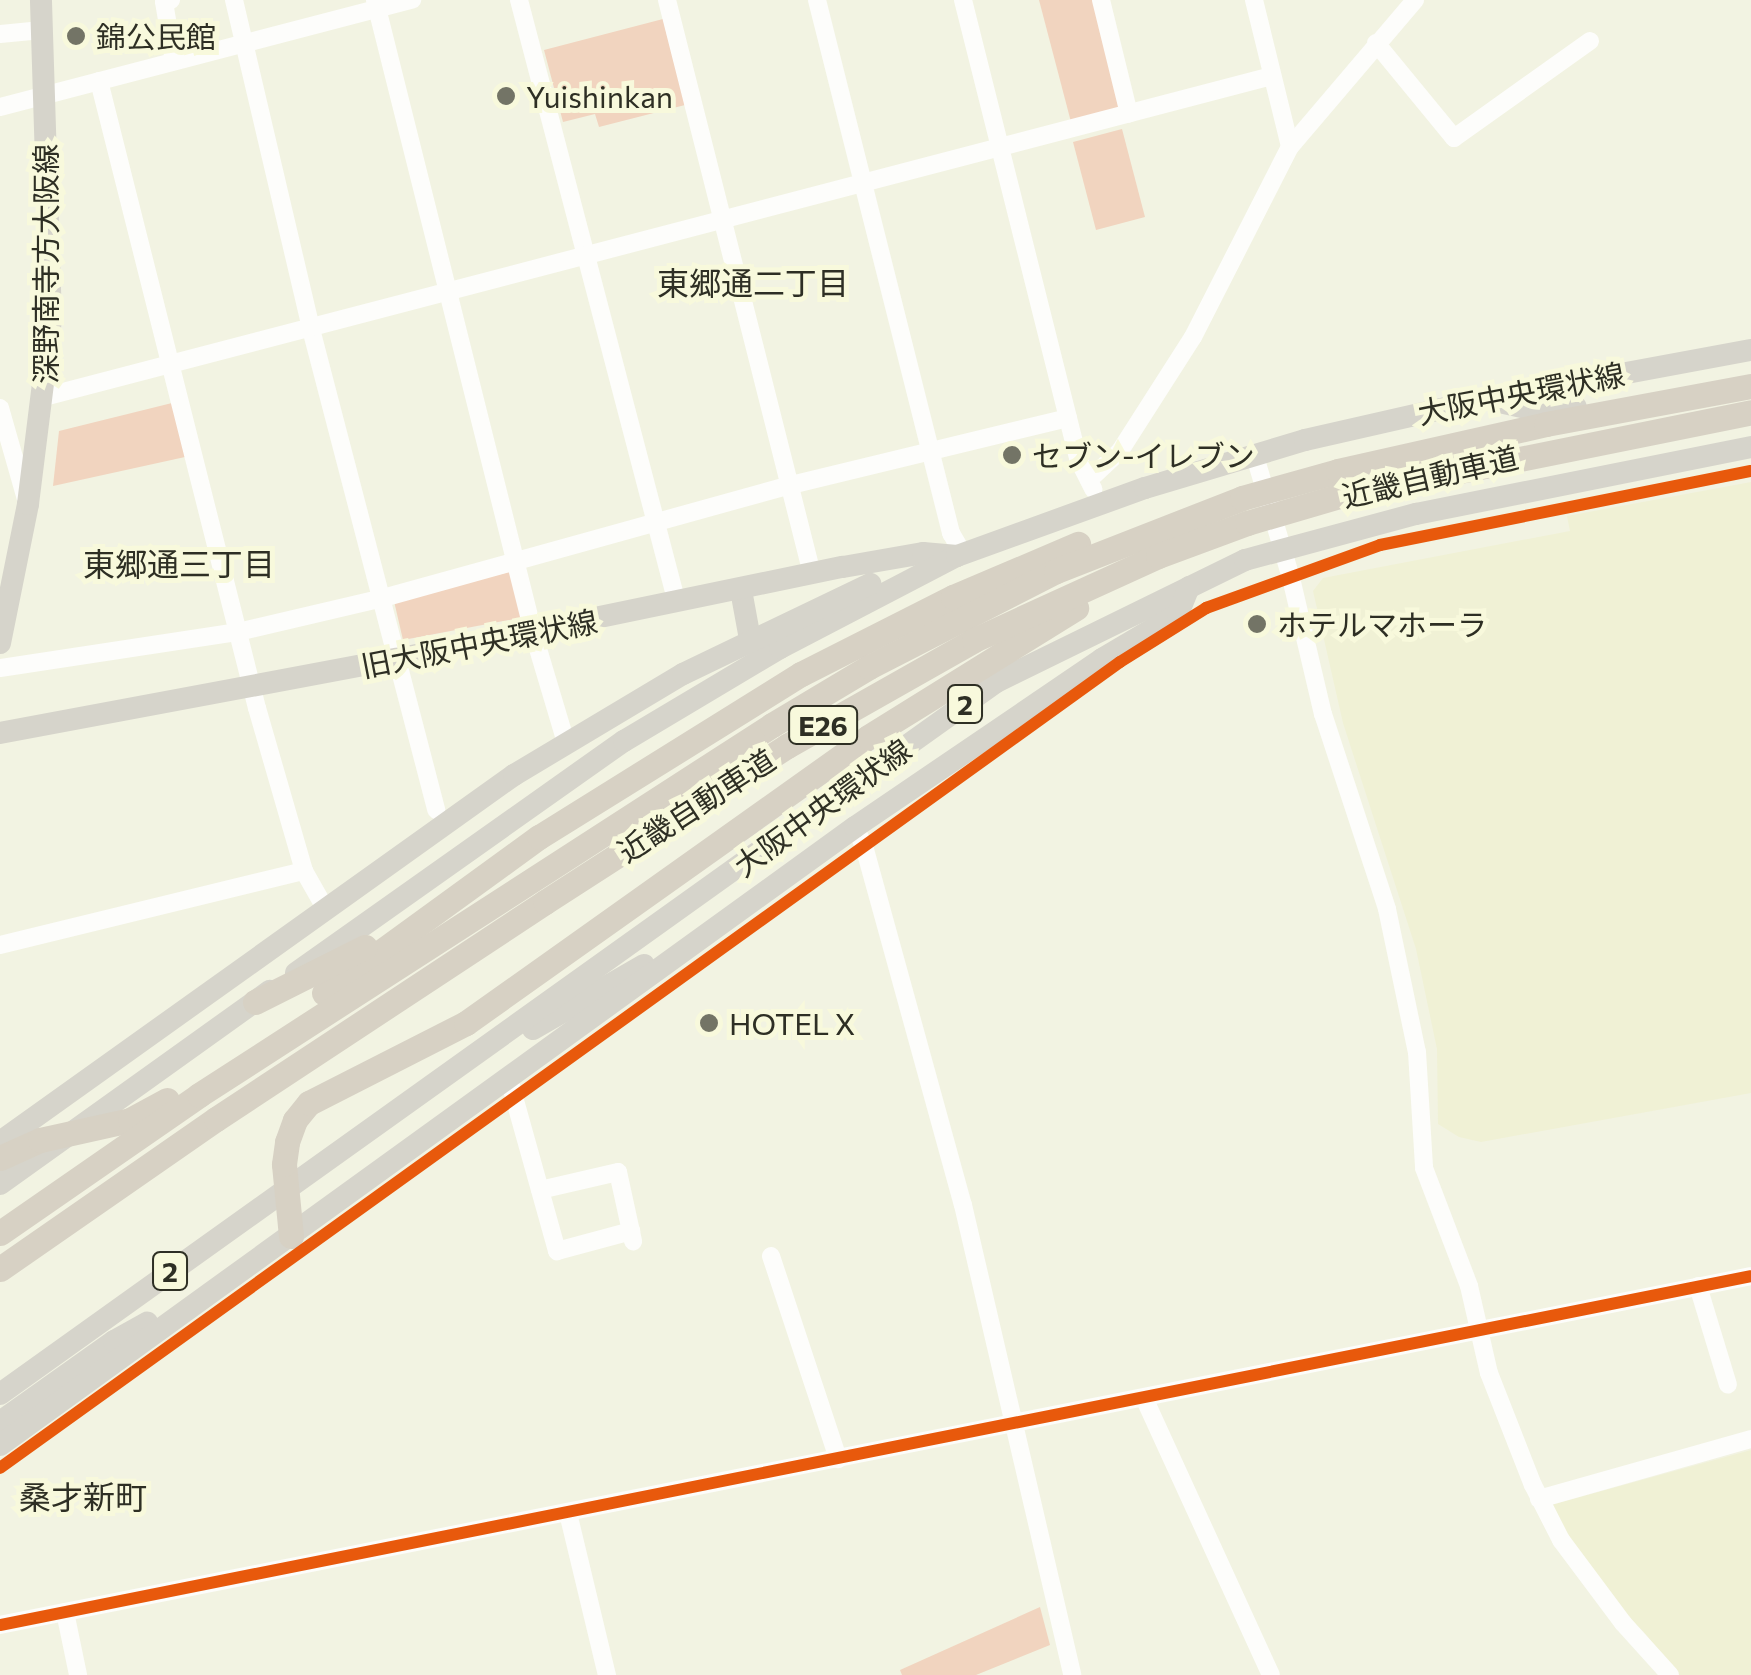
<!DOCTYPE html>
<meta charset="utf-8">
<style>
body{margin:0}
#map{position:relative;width:1751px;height:1675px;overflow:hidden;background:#f2f3e2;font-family:Commissioner,"Noto Sans JP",sans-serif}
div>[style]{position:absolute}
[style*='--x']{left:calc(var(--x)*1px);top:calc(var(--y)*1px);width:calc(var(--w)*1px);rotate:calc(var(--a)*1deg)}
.built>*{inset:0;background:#f0f1d5}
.green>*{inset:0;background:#f1d4bf}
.minor>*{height:18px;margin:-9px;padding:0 9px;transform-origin:9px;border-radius:9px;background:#fdfdfb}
.major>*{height:22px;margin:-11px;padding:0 11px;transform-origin:11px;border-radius:11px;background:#d6d4cb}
.highway>*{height:25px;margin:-12.5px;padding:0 12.5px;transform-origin:12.5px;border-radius:12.5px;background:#d7d1c4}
.cycleway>*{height:12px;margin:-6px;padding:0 6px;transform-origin:6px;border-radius:6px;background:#e8590c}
.dots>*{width:28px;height:28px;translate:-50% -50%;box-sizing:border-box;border:5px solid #f8f9dc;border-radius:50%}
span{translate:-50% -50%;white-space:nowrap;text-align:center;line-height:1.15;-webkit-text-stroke:10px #f8f9dc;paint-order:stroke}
.shield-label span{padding:2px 8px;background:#f8f9dc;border:2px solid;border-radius:8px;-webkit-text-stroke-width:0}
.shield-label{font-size:28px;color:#2e2f24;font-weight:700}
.poi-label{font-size:30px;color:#2e2f24}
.left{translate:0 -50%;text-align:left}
.street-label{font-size:30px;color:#2e2f24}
.neighbourhood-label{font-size:32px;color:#2e2f24}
</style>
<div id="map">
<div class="built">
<i style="clip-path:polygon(1751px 482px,1751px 1093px,1481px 1142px,1459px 1137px,1438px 1124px,1437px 1049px,1416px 949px,1343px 723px,1313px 591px,1323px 578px,1570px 531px,1567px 516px)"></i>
<i style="clip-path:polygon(1751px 1450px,1751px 1675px,1679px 1675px,1643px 1631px,1620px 1611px,1569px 1540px,1551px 1505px)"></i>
</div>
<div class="green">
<i style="clip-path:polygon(1039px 0,1093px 0,1122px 109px,1071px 122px)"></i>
<i style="clip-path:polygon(663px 19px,685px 105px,599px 127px,595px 114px,563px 122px,544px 50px)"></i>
<i style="clip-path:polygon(1122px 129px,1145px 217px,1096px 230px,1073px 142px)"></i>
<i style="clip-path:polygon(172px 403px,185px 457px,53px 486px,59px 431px)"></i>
<i style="clip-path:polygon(513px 571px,525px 617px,403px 640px,394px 601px)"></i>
<i style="clip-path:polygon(1040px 1607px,1050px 1645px,976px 1675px,902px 1675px,900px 1670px)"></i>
</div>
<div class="minor">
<i style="--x:171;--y:0;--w:7;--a:164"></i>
<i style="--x:164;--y:2;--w:60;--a:80.4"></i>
<i style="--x:234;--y:0;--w:338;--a:76.8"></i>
<i style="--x:311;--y:329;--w:497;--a:75.4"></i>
<i style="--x:375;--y:0;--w:651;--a:75.96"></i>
<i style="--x:533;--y:632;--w:116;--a:73.4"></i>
<i style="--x:519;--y:0;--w:623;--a:75.32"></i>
<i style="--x:667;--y:0;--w:592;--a:75.82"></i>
<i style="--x:817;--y:0;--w:550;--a:75.89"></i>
<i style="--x:951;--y:533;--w:24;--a:60"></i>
<i style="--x:963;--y:0;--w:473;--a:75.9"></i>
<i style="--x:1078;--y:459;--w:34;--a:63"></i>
<i style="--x:1101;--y:0;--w:117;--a:76.2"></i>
<i style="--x:1254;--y:0;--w:151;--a:76.2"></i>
<i style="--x:0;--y:34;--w:42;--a:-5.4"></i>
<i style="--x:1376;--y:43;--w:123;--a:50.6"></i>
<i style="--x:1454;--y:138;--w:167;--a:-35.5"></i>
<i style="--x:99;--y:81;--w:647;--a:75.86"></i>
<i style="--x:257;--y:708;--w:170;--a:73.9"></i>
<i style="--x:304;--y:871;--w:43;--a:60.4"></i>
<i style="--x:0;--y:107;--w:426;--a:-14.6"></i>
<i style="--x:44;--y:397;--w:1269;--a:-14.65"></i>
<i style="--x:0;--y:408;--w:95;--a:74.1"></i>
<i style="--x:1254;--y:453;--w:130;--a:73.5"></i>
<i style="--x:1291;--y:578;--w:140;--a:76.8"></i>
<i style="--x:1323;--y:714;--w:205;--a:71.8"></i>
<i style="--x:1387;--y:909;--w:146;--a:78.2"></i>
<i style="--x:1417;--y:1052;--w:116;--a:86.5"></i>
<i style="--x:1424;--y:1168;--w:126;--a:69.1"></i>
<i style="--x:1469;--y:1286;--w:89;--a:77.1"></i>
<i style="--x:1489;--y:1373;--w:120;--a:68.6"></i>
<i style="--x:1533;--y:1485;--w:62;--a:63"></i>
<i style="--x:1561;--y:1540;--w:104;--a:53.2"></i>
<i style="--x:1623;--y:1623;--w:70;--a:47.9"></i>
<i style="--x:1090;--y:479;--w:41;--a:-43"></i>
<i style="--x:1120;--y:451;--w:135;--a:-57.4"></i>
<i style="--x:1193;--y:337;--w:213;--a:-63"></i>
<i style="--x:1290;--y:147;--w:193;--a:-49.6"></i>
<i style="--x:0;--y:668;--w:241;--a:-8.6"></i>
<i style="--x:238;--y:632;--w:149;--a:-13.2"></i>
<i style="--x:383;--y:598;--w:423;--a:-15.5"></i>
<i style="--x:791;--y:485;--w:285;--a:-13.6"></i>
<i style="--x:855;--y:827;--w:21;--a:65"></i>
<i style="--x:864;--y:846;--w:372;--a:74.6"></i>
<i style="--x:963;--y:1205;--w:482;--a:76.9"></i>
<i style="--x:0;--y:945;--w:313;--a:-13.7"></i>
<i style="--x:509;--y:1079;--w:179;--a:74.4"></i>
<i style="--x:557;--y:1251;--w:77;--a:-15.1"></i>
<i style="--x:540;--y:1190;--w:80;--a:-13"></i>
<i style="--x:618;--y:1172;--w:71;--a:77.7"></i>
<i style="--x:771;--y:1256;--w:214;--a:71.7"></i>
<i style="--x:1698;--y:1286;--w:103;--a:73.1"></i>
<i style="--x:1145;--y:1400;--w:302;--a:65.4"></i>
<i style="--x:1539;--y:1499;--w:220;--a:-15.8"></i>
<i style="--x:568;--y:1513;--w:167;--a:76.5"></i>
<i style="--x:65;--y:1612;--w:64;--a:78.3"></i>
<i style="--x:0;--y:1625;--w:1785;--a:-11.27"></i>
</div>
<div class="major">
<i style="--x:1495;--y:401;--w:45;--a:12.8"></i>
<i style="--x:1539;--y:411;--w:37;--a:-6"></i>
<i style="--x:741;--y:590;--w:50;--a:79.6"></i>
<i style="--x:0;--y:643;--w:142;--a:-78.6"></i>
<i style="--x:28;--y:504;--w:185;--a:-82.9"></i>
<i style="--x:51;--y:320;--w:320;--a:-91.8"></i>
<i style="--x:0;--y:733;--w:404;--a:-10.6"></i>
<i style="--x:397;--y:659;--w:455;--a:-11.7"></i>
<i style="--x:843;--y:567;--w:81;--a:-9.9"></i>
<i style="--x:923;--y:553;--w:34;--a:5"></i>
<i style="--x:296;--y:973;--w:402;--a:-35.3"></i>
<i style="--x:624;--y:741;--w:182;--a:-30.8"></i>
<i style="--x:780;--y:648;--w:199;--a:-27.5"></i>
<i style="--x:957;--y:556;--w:200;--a:-19.9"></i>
<i style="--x:1145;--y:488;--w:167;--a:-16.7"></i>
<i style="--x:1305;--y:440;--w:186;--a:-12.8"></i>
<i style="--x:1486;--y:399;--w:269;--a:-10.5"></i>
<i style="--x:533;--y:1029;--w:128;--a:-30"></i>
<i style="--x:0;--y:1142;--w:632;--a:-35.53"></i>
<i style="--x:514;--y:775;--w:197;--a:-30.9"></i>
<i style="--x:683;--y:674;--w:208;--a:-25.7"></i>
<i style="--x:0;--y:1184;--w:332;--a:-35.6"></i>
<i style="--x:0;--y:1394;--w:1224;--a:-35.56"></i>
<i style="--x:996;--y:682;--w:277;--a:-26.1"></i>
<i style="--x:1245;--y:560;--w:177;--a:-15.1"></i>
<i style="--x:1416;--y:514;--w:342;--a:-11.3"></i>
<i style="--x:0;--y:1422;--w:140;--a:-35.4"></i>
<i style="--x:114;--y:1341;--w:38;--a:-29"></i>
<i style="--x:0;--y:1445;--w:1055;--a:-35.86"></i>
<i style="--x:855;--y:827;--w:299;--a:-34.2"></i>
<i style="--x:1102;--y:659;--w:88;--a:-30.6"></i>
<i style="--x:1178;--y:614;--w:29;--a:-68"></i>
</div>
<div class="highway">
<i style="--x:324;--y:993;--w:266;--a:-36"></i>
<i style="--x:539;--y:837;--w:309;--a:-31.9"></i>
<i style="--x:801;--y:674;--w:170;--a:-26.9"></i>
<i style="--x:953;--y:597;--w:136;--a:-23"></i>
<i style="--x:255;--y:1002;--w:123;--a:-26.6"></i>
<i style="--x:0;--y:1158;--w:44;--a:-24.2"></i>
<i style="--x:40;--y:1140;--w:92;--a:-12.5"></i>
<i style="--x:130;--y:1120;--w:42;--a:-28.4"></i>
<i style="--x:0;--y:1233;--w:242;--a:-34.7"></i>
<i style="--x:199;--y:1095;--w:682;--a:-32.85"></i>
<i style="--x:772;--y:725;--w:113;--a:-30.9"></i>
<i style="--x:869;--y:667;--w:210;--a:-27.2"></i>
<i style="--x:1056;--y:571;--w:200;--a:-21.4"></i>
<i style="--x:1242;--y:498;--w:100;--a:-15.7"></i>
<i style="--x:1338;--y:471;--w:213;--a:-12.7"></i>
<i style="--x:1546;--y:424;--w:208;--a:-10.5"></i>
<i style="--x:291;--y:1236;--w:72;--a:-95.6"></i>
<i style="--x:284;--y:1164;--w:22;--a:-82"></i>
<i style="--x:287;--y:1142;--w:23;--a:-70"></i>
<i style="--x:295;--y:1120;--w:22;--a:-51"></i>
<i style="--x:309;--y:1103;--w:176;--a:-27"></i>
<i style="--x:466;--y:1023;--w:493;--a:-35.4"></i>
<i style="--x:868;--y:737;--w:245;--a:-31.8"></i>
<i style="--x:0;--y:1269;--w:263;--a:-34.8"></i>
<i style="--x:216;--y:1119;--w:394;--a:-33.4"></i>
<i style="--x:545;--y:902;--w:288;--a:-32.8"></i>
<i style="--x:787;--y:746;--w:215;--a:-29.5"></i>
<i style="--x:974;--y:640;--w:202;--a:-24.5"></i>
<i style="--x:1158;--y:556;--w:95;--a:-20.3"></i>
<i style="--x:1247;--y:523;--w:103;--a:-16.3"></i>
<i style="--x:1346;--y:494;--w:413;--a:-11.4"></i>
</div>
<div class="cycleway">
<i style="--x:0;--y:1468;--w:1380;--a:-35.74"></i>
<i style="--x:1120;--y:662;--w:102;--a:-32.1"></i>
<i style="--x:1206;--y:608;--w:185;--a:-19.9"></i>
<i style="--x:1380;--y:545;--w:378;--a:-11.3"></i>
<i style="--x:0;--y:1625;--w:1785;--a:-11.27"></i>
</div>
<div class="dots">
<i style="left:76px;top:36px;background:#737466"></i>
<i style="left:506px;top:96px;background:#737466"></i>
<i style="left:1012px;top:455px;background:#737466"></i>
<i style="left:1257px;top:624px;background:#737466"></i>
<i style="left:709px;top:1023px;background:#737466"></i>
</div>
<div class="shield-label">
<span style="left:965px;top:704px">2</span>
<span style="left:823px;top:725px">E26</span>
<span style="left:170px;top:1271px">2</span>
</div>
<div class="poi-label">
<span class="left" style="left:96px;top:36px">錦公民館</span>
<span class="left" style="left:526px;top:96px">Yuishinkan</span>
<span class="left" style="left:1032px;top:455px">セブン-イレブン</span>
<span class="left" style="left:1277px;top:624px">ホテルマホーラ</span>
<span class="left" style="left:729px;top:1023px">HOTEL X</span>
</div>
<div class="street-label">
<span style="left:45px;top:264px;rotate:-90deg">深野南寺方大阪線</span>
<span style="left:1521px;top:393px;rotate:-11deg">大阪中央環状線</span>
<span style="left:1430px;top:476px;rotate:-13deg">近畿自動車道</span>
<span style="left:479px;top:643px;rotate:-11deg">旧大阪中央環状線</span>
<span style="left:696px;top:805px;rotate:-33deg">近畿自動車道</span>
<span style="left:822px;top:807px;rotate:-36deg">大阪中央環状線</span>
</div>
<div class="neighbourhood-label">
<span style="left:753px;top:282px">東郷通二丁目</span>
<span style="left:179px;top:563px">東郷通三丁目</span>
<span style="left:83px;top:1496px">桑才新町</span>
</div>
</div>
